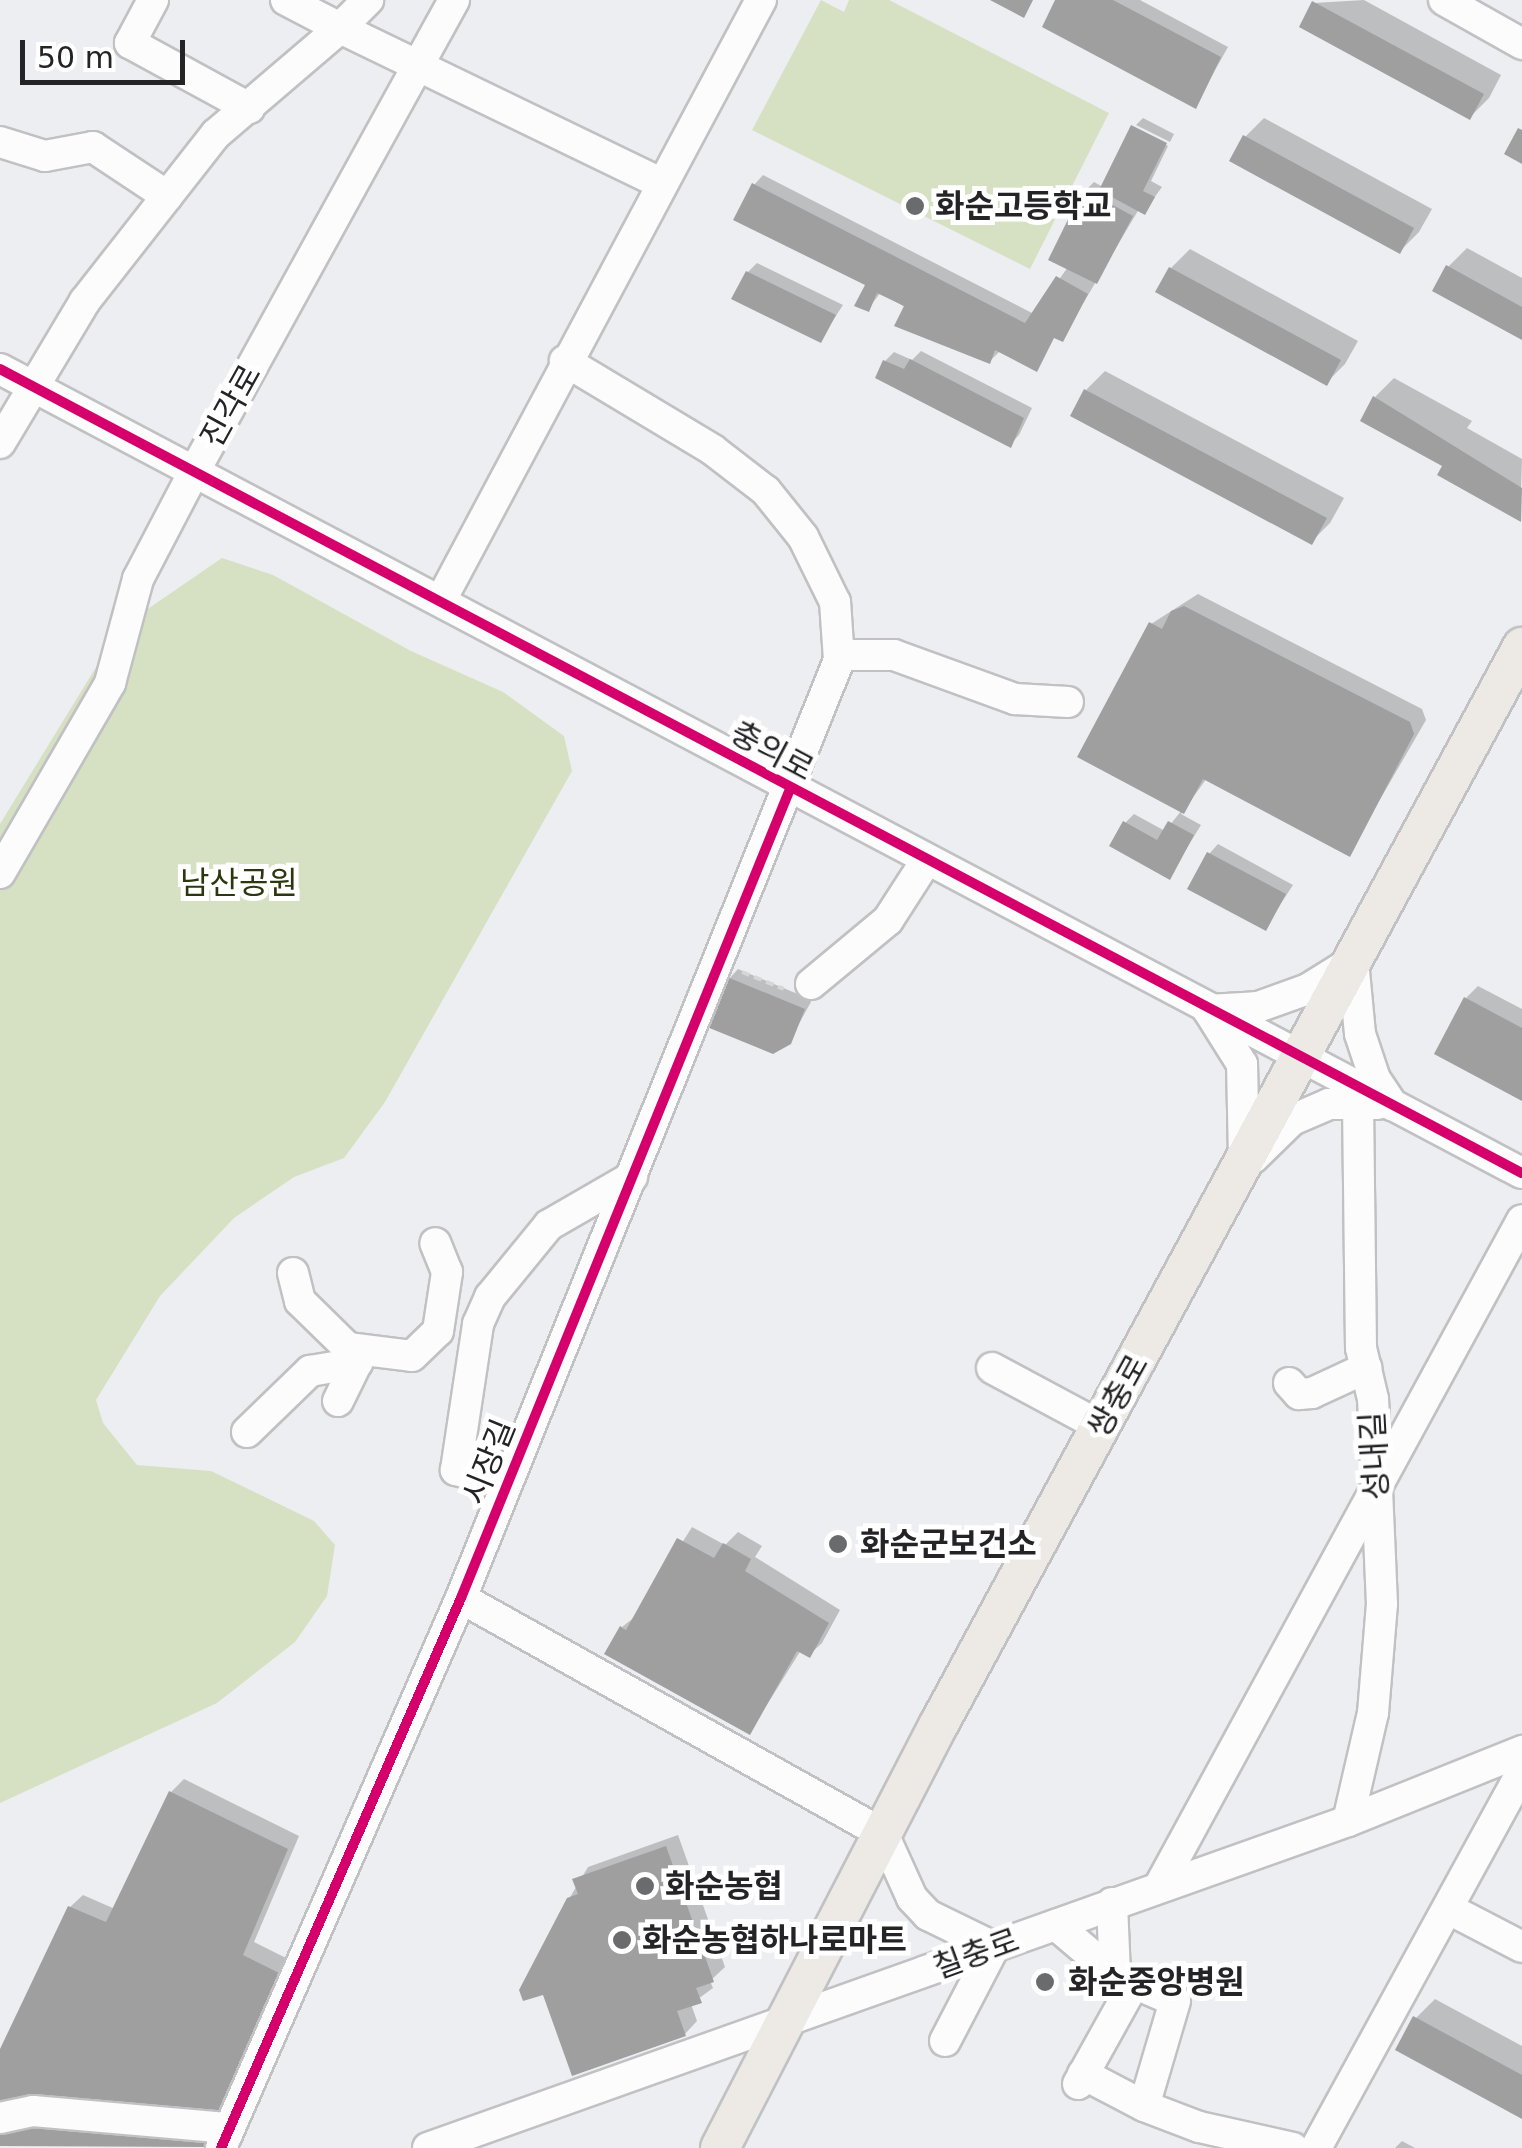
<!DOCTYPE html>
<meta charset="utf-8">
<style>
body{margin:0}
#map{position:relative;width:1522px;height:2148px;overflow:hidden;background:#edeef1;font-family:"DejaVu Sans","Noto Sans KR",sans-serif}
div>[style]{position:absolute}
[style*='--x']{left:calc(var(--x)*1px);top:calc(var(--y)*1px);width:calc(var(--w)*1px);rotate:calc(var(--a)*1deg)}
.green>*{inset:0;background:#d6e1c3}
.shadow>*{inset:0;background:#0003}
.building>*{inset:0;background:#9f9fa0}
.path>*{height:4px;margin-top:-2px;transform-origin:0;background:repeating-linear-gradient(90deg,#d6d6d8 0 8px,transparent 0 13px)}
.roads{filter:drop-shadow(2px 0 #c1c1c3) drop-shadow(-2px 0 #c1c1c3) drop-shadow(0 2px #c1c1c3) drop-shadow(0 -2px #c1c1c3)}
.minor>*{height:30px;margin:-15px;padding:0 15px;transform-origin:15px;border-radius:15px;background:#fcfcfd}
.major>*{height:38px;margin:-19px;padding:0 19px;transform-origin:19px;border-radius:19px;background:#edeae5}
.cycleway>*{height:10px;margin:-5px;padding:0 5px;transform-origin:5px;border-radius:5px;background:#d6006c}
.dots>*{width:28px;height:28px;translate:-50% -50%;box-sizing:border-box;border:5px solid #fff;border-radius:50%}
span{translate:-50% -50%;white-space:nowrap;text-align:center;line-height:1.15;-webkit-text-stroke:10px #fff;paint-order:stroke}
.poi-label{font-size:32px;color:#242426;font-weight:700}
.left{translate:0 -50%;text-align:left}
.street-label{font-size:32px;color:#242426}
.park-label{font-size:32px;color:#2c370f}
.scale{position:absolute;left:20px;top:40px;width:165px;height:45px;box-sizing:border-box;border:5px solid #242426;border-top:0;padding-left:12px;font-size:30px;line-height:35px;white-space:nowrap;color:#242426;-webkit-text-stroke:8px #fff;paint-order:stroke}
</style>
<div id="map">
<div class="green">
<i style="clip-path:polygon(821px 0,844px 12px,849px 0,889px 0,1109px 113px,1030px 269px,752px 130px)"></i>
<i style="clip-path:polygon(222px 558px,273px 575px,411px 651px,503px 692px,564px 736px,572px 771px,385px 1102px,344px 1158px,294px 1177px,234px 1218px,160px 1296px,96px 1400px,103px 1423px,137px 1465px,211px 1471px,314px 1521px,335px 1545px,327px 1596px,295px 1642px,217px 1703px,0 1803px,0 824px,120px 628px)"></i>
</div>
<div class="shadow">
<i style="clip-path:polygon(1058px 0,1140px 0,1228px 47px,1195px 106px)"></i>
<i style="clip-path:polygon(1364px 0,1501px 75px,1489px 98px,1470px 117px,1314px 3px)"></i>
<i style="clip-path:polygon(1143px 118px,1174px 134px,1170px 142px,1136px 125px)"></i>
<i style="clip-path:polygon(1264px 118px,1432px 209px,1419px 232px,1400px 251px,1245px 137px)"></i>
<i style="clip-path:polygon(1133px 129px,1168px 146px,1151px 181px,1162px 187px,1144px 212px,1139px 209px,1062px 339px,1057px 325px,1036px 369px,999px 352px,990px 361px,881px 292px,868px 309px,868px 284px,754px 185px,763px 175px,1034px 314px,1068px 267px,1085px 191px,1094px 182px,1103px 187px)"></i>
<i style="clip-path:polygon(1467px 248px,1522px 278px,1522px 337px,1448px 267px)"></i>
<i style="clip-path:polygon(1190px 249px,1358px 341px,1345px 364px,1326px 383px,1171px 268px)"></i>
<i style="clip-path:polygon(757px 263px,843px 305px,820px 340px,748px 272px)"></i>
<i style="clip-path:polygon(921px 351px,1032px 408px,1019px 435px,1010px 445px,885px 361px,894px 352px,912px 360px)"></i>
<i style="clip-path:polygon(1105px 371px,1344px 498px,1330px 523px,1311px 542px,1086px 390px)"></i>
<i style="clip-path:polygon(1394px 378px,1472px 421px,1467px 428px,1522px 459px,1520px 519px,1445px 465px,1375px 397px)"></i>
<i style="clip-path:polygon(1198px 594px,1422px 709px,1426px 720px,1349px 853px,1207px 778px,1181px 814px,1201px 825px,1169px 877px,1125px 823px,1134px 814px,1165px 831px,1182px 810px,1151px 624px)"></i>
<i style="clip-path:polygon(1218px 844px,1293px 885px,1265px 928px,1209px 854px)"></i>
<i style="clip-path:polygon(738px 969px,812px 1000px,789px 1042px,729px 979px)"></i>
<i style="clip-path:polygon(1478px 986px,1522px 1009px,1522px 1098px,1466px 998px)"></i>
<i style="clip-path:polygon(692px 1527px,725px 1545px,738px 1532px,762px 1546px,755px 1557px,840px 1610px,822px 1643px,809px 1655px,801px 1650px,750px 1732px,622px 1627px,636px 1616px)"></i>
<i style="clip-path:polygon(184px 1779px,299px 1836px,254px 1942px,292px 1961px,206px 2145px,0 2143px,0 2055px,70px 1907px,83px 1895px,115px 1909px,171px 1792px)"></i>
<i style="clip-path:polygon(678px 1835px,725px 1967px,710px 1981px,713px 1988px,691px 2004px,697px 2021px,685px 2034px,569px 1899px,588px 1867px)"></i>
<i style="clip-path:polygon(1435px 1999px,1522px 2046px,1522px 2116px,1416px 2018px)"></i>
<i style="clip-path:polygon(1402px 2141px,1415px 2148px,1395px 2148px)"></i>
</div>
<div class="building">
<i style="clip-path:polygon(990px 0,1033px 0,1024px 18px)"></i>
<i style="clip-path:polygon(1055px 0,1113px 0,1221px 57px,1196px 109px,1042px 27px)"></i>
<i style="clip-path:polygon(1312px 1px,1484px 94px,1470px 120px,1299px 27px)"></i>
<i style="clip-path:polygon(1131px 125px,1167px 143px,1143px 191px,1155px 197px,1145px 215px,1099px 190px)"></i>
<i style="clip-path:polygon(1518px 128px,1522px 130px,1522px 164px,1504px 154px)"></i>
<i style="clip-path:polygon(1243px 135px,1414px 228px,1400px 254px,1229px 161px)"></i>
<i style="clip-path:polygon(752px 183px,1025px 323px,1056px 276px,1088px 294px,1063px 342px,1054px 338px,1037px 372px,995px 350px,990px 364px,894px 326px,904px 306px,877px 293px,869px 312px,854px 306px,865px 285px,733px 220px)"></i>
<i style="clip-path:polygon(1083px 189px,1133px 216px,1097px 284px,1048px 260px)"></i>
<i style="clip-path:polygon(1446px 265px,1522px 307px,1522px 340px,1432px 291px)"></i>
<i style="clip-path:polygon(1169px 267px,1341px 360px,1327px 386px,1155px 292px)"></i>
<i style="clip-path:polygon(746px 271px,836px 315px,821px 343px,731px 299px)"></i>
<i style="clip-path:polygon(910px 359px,1024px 418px,1011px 448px,875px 378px,883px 360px,904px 369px)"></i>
<i style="clip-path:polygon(1084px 389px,1327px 518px,1312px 545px,1070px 416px)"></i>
<i style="clip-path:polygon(1373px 396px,1522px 488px,1521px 522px,1437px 475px,1442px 466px,1360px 421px)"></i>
<i style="clip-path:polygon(1184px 606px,1410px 722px,1414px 734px,1350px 857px,1203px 779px,1184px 814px,1077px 757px,1149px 622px,1162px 629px,1171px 611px)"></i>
<i style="clip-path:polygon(1123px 821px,1157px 840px,1168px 821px,1194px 835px,1170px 880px,1109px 846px)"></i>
<i style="clip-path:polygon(1207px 852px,1286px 894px,1266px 931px,1187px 889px)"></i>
<i style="clip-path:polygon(727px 977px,805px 1009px,791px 1044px,773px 1054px,707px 1027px)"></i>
<i style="clip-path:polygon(1464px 997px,1522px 1028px,1522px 1101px,1434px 1054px)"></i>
<i style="clip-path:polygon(677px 1538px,714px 1558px,723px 1543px,751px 1559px,745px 1571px,829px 1623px,810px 1658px,797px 1651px,750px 1735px,604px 1654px,620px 1626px,626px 1630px)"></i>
<i style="clip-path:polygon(169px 1791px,288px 1849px,243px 1955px,281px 1974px,207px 2147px,0 2146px,0 2049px,68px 1906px,106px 1922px)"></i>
<i style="clip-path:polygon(666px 1846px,714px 1982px,696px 1988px,702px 2003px,677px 2011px,686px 2036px,572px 2076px,543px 1995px,523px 2001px,519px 1990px,567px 1898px,578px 1894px,572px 1879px)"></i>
<i style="clip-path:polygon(1413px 2016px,1522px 2075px,1522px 2119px,1395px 2050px)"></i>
</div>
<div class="path">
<i style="--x:742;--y:972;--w:45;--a:22"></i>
</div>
<div class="roads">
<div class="minor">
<i style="--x:153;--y:0;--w:49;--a:118.1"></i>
<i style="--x:130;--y:43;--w:136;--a:28.6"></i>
<i style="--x:286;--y:0;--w:61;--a:27.4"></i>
<i style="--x:340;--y:28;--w:40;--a:-45"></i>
<i style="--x:1444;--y:0;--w:90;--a:29.4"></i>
<i style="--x:0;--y:142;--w:47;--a:17.3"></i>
<i style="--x:45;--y:156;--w:49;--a:-10.6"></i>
<i style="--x:93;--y:147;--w:89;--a:33.5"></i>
<i style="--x:0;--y:369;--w:1721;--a:27.85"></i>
<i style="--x:0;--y:443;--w:165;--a:-59.1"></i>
<i style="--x:85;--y:301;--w:212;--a:-51.9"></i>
<i style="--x:216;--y:134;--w:163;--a:-40.5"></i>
<i style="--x:340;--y:28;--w:356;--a:25.8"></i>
<i style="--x:441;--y:600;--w:680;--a:-61.93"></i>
<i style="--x:839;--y:655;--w:55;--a:0"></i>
<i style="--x:894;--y:655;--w:129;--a:20"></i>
<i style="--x:1015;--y:699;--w:53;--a:3.2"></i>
<i style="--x:0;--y:873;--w:220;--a:-59.9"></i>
<i style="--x:110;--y:683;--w:108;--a:-74.9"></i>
<i style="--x:138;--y:579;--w:121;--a:-62.4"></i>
<i style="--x:194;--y:472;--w:539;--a:-61.15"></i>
<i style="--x:811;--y:984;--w:100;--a:-39.7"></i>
<i style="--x:888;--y:920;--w:70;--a:-57.2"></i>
<i style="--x:1244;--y:1158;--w:94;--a:-91.2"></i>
<i style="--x:1242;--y:1064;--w:64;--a:-122.2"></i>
<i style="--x:1208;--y:1010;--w:50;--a:-3.4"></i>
<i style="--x:1258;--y:1007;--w:53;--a:-19.8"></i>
<i style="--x:1308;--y:989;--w:53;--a:-31.9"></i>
<i style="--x:1353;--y:961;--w:73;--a:84.5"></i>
<i style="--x:1360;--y:1034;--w:47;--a:71.6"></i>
<i style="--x:1375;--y:1079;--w:32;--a:56"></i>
<i style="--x:1253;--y:1158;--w:54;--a:-44.3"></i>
<i style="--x:1292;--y:1120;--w:40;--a:-23.4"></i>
<i style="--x:1329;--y:1104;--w:49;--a:0"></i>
<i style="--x:293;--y:1273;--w:29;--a:76"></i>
<i style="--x:300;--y:1301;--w:67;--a:44.4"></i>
<i style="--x:348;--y:1348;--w:64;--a:7.1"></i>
<i style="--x:412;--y:1356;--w:36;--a:-44"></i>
<i style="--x:438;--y:1331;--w:60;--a:-81.3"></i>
<i style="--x:447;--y:1272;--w:31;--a:-112"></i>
<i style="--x:992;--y:1368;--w:125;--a:28.2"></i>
<i style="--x:1289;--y:1383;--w:15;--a:48"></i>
<i style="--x:1299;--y:1394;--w:13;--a:-4"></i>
<i style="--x:1312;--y:1393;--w:60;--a:-24.8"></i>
<i style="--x:338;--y:1401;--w:55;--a:-63.9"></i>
<i style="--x:247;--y:1432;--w:88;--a:-44.1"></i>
<i style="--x:310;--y:1371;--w:48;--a:-9.7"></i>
<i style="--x:507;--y:1483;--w:53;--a:-165.7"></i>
<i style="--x:456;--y:1470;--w:148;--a:-81.4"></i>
<i style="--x:478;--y:1324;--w:30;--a:-66"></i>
<i style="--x:490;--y:1297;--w:93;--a:-50.7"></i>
<i style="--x:549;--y:1225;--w:96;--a:-30"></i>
<i style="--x:461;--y:1598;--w:484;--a:29.2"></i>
<i style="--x:883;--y:1834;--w:70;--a:65.6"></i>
<i style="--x:912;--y:1898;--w:23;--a:47"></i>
<i style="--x:928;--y:1915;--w:73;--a:25.9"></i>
<i style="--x:994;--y:1947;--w:106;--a:117.5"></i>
<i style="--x:1348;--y:1821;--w:111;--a:-77"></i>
<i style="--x:1373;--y:1713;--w:109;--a:-85.3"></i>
<i style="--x:1382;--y:1604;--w:205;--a:-92.5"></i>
<i style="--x:1373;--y:1399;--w:52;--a:-103.2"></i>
<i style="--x:1361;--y:1348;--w:259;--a:-90.7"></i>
<i style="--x:1159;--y:1887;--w:759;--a:-61.44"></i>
<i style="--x:1451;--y:1910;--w:80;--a:27.5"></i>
<i style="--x:1056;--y:1925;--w:77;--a:40.3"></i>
<i style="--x:1115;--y:1975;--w:72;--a:-92.4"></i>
<i style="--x:1115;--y:1975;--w:65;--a:23.4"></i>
<i style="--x:1175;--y:2001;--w:109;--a:106.4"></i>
<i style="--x:1144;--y:2106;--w:59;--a:20.9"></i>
<i style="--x:1199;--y:2127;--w:96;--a:12.6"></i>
<i style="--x:1083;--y:2074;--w:69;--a:27.7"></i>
<i style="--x:1078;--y:2084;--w:111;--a:-60.9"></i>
<i style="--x:0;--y:2118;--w:34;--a:-12"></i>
<i style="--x:33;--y:2111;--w:194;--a:5"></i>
<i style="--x:221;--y:2148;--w:600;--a:-66.43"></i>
<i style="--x:461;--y:1598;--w:1011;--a:-68.05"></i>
<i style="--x:839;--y:660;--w:58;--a:-93.9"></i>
<i style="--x:835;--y:602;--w:72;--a:-116.2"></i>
<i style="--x:803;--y:537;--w:59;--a:-128.8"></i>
<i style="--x:766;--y:491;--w:67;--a:-142.3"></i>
<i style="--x:713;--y:450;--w:173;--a:-149"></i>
<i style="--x:428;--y:2148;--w:976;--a:-19.57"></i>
<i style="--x:1348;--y:1821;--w:188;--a:-21.9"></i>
<i style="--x:1316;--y:2148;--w:429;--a:-61.3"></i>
</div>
<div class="major">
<i style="--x:720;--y:2148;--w:477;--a:-62.7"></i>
<i style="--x:939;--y:1724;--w:1225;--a:-61.57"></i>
</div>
</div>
<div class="cycleway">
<i style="--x:0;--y:369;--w:1721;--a:27.85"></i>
<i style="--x:221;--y:2148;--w:600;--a:-66.43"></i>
<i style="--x:461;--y:1598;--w:873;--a:-67.87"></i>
</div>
<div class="dots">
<i style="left:915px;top:206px;background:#6a6b6d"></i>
<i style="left:838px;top:1544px;background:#6a6b6d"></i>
<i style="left:645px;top:1886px;background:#6a6b6d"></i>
<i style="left:622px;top:1940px;background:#6a6b6d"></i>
<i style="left:1045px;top:1982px;background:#6a6b6d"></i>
</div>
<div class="poi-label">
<span class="left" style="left:935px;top:206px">화순고등학교</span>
<span class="left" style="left:860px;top:1544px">화순군보건소</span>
<span class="left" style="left:665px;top:1886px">화순농협</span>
<span class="left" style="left:642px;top:1940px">화순농협하나로마트</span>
<span class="left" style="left:1068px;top:1982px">화순중앙병원</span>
</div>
<div class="street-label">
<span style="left:231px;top:406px;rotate:-61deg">진각로</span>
<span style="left:772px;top:751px;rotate:28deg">충의로</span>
<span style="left:1118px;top:1396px;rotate:-61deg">쌍충로</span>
<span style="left:1375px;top:1456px;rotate:-93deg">성내길</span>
<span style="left:489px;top:1462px;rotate:-68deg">시장길</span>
<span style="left:976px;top:1954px;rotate:-20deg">칠충로</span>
</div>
<div class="park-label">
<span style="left:239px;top:883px">남산공원</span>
</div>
<div class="scale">50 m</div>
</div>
